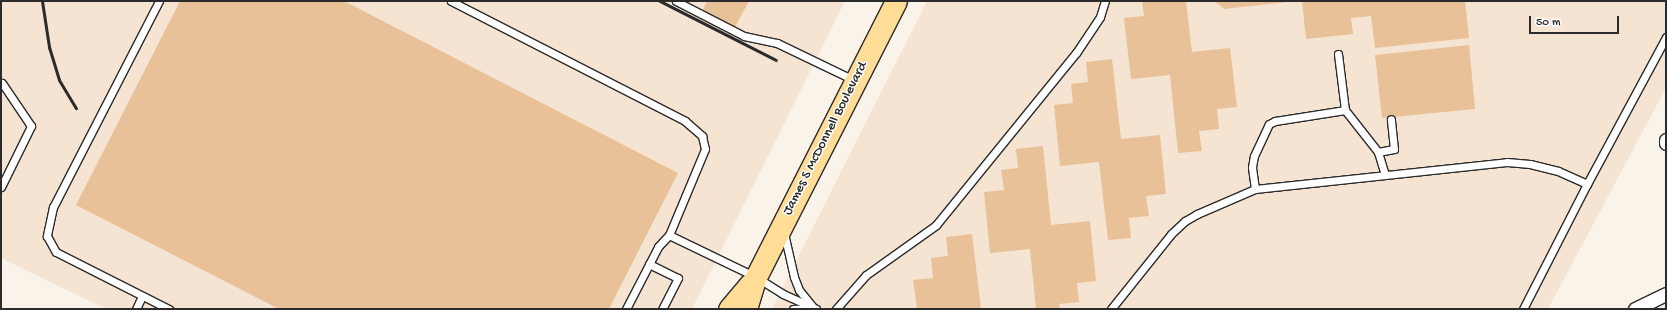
<!DOCTYPE html>
<style>
body{margin:0}
#map{position:relative;width:1667px;height:310px;overflow:hidden;background:#faf3ea;font-family:"Gochi Hand",sans-serif}
div>[style]{position:absolute}
[style*='--x']{left:calc(var(--x)*1px);top:calc(var(--y)*1px);width:calc(var(--w)*1px);rotate:calc(var(--a)*1deg)}
.built>*{inset:0;background:#f5e4d1}
.building>*{inset:0;background:#e8c198}
.roads{filter:drop-shadow(1px 0 #2b2b2b) drop-shadow(-1px 0 #2b2b2b) drop-shadow(0 1px #2b2b2b) drop-shadow(0 -1px #2b2b2b)}
.service>*{height:7px;margin:-3.5px;padding:0 3.5px;transform-origin:3.5px;border-radius:3.5px;background:#fff}
.minor>*{height:13px;margin:-6.5px;padding:0 6.5px;transform-origin:6.5px;border-radius:6.5px;background:#fff}
.primary>*{height:21px;margin:-10.5px;padding:0 10.5px;transform-origin:10.5px;border-radius:10.5px;background:#ffdd96}
.rail>*{height:3px;margin:-1.5px;padding:0 1.5px;transform-origin:1.5px;border-radius:1.5px;background:#2b2b2b}
span{translate:-50% -50%;white-space:nowrap;text-align:center;line-height:1.15;-webkit-text-stroke:3px #fff;paint-order:stroke}
.street-label{font-size:14px;color:#2b2b2b}
.frame{position:absolute;inset:0;border:2px solid #2b2b2b;pointer-events:none}
.scale{position:absolute;left:1529px;top:16px;width:90px;height:18px;box-sizing:border-box;border:2px solid #2b2b2b;border-top:0;padding-left:5px;font-size:12px;line-height:14px;white-space:nowrap;color:#2b2b2b;-webkit-text-stroke:3px #fff;paint-order:stroke}
</style>
<div id="map">
<div class="built">
<i style="clip-path:polygon(1px 1px,845px 1px,692px 309px,106px 309px,1px 258px)"></i>
<i style="clip-path:polygon(927px 1px,1666px 1px,1666px 88px,1548px 309px,772px 309px)"></i>
</div>
<div class="building">
<i style="clip-path:polygon(180px 1px,344px 1px,678px 173px,609px 309px,279px 309px,76px 205px)"></i>
<i style="clip-path:polygon(707px 1px,749px 1px,735px 27px,703px 10px)"></i>
<i style="clip-path:polygon(1142px 1px,1186px 1px,1192px 52px,1230px 48px,1237px 107px,1217px 109px,1219px 129px,1199px 131px,1202px 151px,1178px 153px,1170px 75px,1131px 79px,1124px 18px,1144px 16px)"></i>
<i style="clip-path:polygon(1214px 1px,1288px 1px,1288px 2px,1224px 9px)"></i>
<i style="clip-path:polygon(1302px 1px,1465px 1px,1469px 38px,1375px 48px,1371px 16px,1351px 18px,1353px 34px,1306px 39px)"></i>
<i style="clip-path:polygon(1469px 45px,1475px 109px,1382px 118px,1375px 55px)"></i>
<i style="clip-path:polygon(1112px 59px,1121px 139px,1160px 135px,1166px 194px,1146px 196px,1149px 216px,1129px 218px,1131px 238px,1108px 240px,1099px 162px,1060px 166px,1054px 105px,1073px 103px,1071px 84px,1088px 82px,1086px 62px)"></i>
<i style="clip-path:polygon(1043px 146px,1051px 225px,1090px 221px,1096px 281px,1077px 283px,1079px 302px,1059px 304px,1060px 309px,1036px 309px,1030px 249px,990px 253px,984px 192px,1004px 190px,1001px 170px,1018px 168px,1016px 149px)"></i>
<i style="clip-path:polygon(972px 234px,981px 309px,917px 309px,913px 280px,933px 278px,931px 258px,948px 256px,946px 237px)"></i>
</div>
<div class="roads">
<div class="service">
<i style="--x:159;--y:1;--w:232;--a:117.2"></i>
<i style="--x:53;--y:207;--w:30;--a:102"></i>
<i style="--x:47;--y:236;--w:18;--a:61"></i>
<i style="--x:56;--y:252;--w:127;--a:26.8"></i>
<i style="--x:451;--y:1;--w:263;--a:27.1"></i>
<i style="--x:685;--y:121;--w:23;--a:41"></i>
<i style="--x:702;--y:136;--w:13;--a:77"></i>
<i style="--x:705;--y:149;--w:93;--a:112.7"></i>
<i style="--x:669;--y:235;--w:16;--a:133"></i>
<i style="--x:658;--y:247;--w:70;--a:117.3"></i>
<i style="--x:676;--y:1;--w:76;--a:27.2"></i>
<i style="--x:744;--y:36;--w:34;--a:12"></i>
<i style="--x:777;--y:43;--w:85;--a:25.7"></i>
<i style="--x:1338;--y:54;--w:56;--a:82.9"></i>
<i style="--x:1378;--y:152;--w:16;--a:-11"></i>
<i style="--x:1394;--y:149;--w:30;--a:-96"></i>
<i style="--x:1;--y:187;--w:68;--a:-63.8"></i>
<i style="--x:31;--y:126;--w:52;--a:-124"></i>
<i style="--x:1255;--y:189;--w:22;--a:-98"></i>
<i style="--x:1252;--y:167;--w:11;--a:-80"></i>
<i style="--x:1254;--y:156;--w:35;--a:-65"></i>
<i style="--x:1269;--y:124;--w:7;--a:-27"></i>
<i style="--x:1275;--y:121;--w:71;--a:-8.9"></i>
<i style="--x:1345;--y:110;--w:53;--a:51.8"></i>
<i style="--x:1378;--y:152;--w:24;--a:73"></i>
<i style="--x:784;--y:233;--w:45;--a:77.2"></i>
<i style="--x:794;--y:277;--w:14;--a:69"></i>
<i style="--x:799;--y:290;--w:21;--a:51"></i>
<i style="--x:669;--y:235;--w:97;--a:25.8"></i>
<i style="--x:756;--y:277;--w:32;--a:32"></i>
<i style="--x:783;--y:294;--w:36;--a:24"></i>
<i style="--x:649;--y:264;--w:32;--a:26"></i>
<i style="--x:678;--y:278;--w:35;--a:117"></i>
<i style="--x:136;--y:309;--w:14;--a:-65"></i>
<i style="--x:793;--y:309;--w:18;--a:-3"></i>
<i style="--x:836;--y:309;--w:45;--a:-48.6"></i>
<i style="--x:866;--y:275;--w:86;--a:-35.5"></i>
<i style="--x:936;--y:225;--w:222;--a:-50.9"></i>
<i style="--x:1076;--y:53;--w:43;--a:-56.3"></i>
<i style="--x:1100;--y:17;--w:17;--a:-73"></i>
<i style="--x:1111;--y:309;--w:96;--a:-51.3"></i>
<i style="--x:1171;--y:234;--w:19;--a:-43"></i>
<i style="--x:1185;--y:221;--w:14;--a:-30"></i>
<i style="--x:1197;--y:214;--w:63;--a:-23.3"></i>
<i style="--x:1255;--y:189;--w:253;--a:-6.1"></i>
<i style="--x:1507;--y:162;--w:23;--a:5"></i>
<i style="--x:1530;--y:164;--w:29;--a:14"></i>
<i style="--x:1558;--y:171;--w:32;--a:24"></i>
<i style="--x:1523;--y:309;--w:140;--a:-62.9"></i>
<i style="--x:1587;--y:184;--w:167;--a:-61.7"></i>
</div>
<div class="minor">
<i style="--x:1666;--y:140;--w:3;--a:90"></i>
<i style="--x:1635;--y:309;--w:34;--a:-26"></i>
</div>
<div class="primary">
<i style="--x:729;--y:309;--w:33;--a:-50"></i>
<i style="--x:746;--y:309;--w:34;--a:-73"></i>
<i style="--x:756;--y:277;--w:309;--a:-63.1"></i>
</div>
</div>
<div class="rail">
<i style="--x:42;--y:1;--w:47;--a:81.3"></i>
<i style="--x:49;--y:47;--w:34;--a:73"></i>
<i style="--x:59;--y:80;--w:33;--a:59"></i>
<i style="--x:660;--y:1;--w:130;--a:27"></i>
</div>
<div class="street-label">
<span style="left:826px;top:139px;rotate:-63deg">James S McDonnell Boulevard</span>
</div>
<div class="frame"></div>
<div class="scale">50 m</div>
</div>
